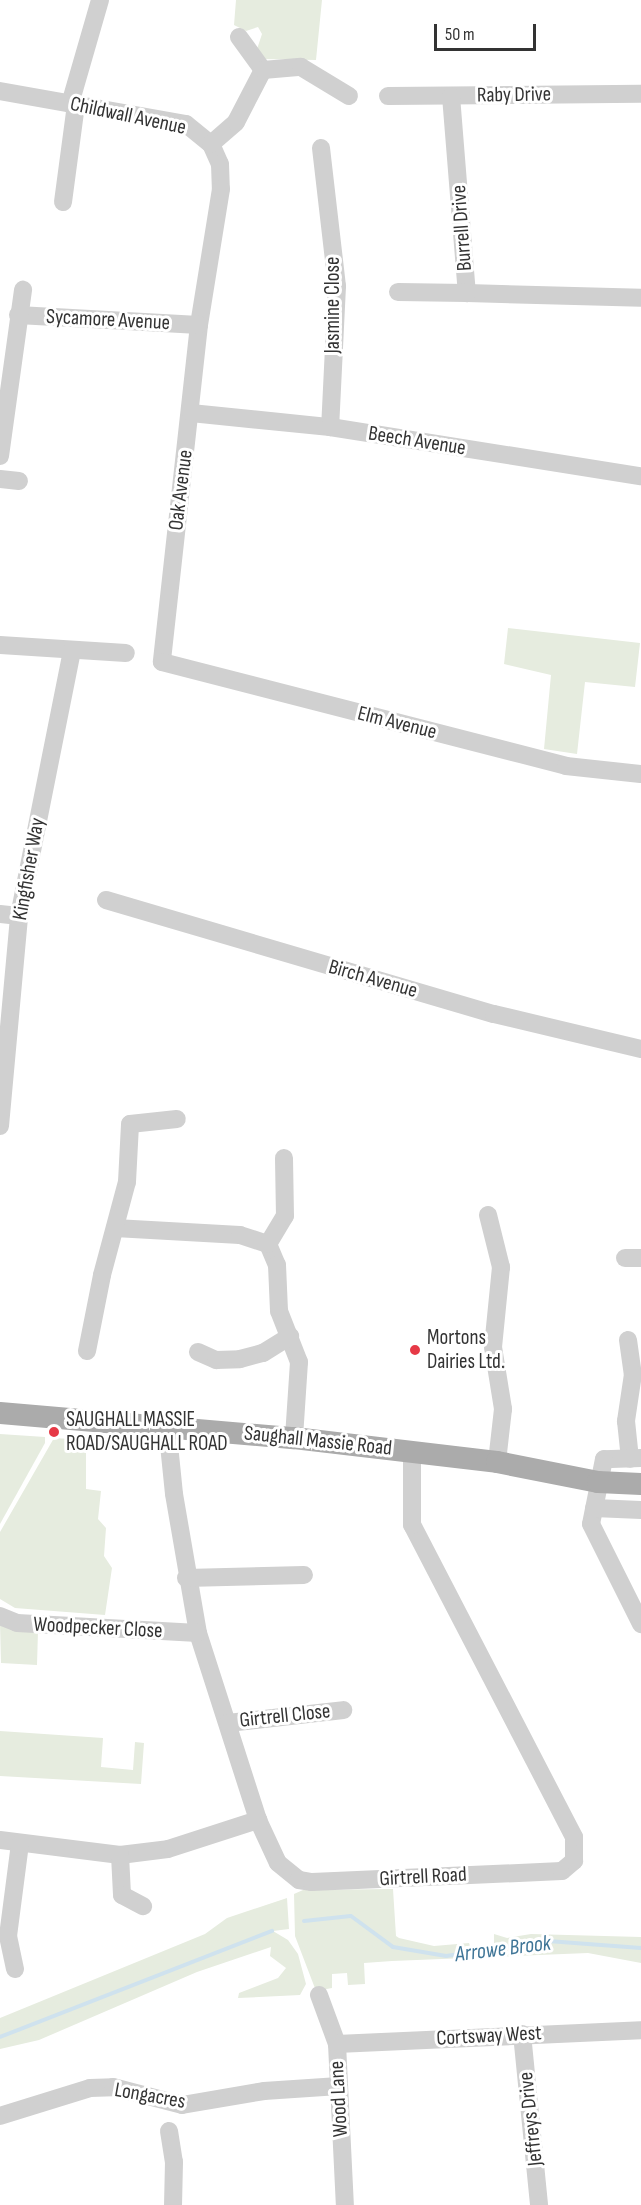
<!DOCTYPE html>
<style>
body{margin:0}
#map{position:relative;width:641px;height:2205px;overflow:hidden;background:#fff;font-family:"Sofia Sans Condensed",sans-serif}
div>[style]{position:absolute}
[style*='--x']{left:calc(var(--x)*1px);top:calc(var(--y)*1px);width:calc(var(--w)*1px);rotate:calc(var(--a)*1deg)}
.green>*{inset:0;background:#e6ecdf}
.stream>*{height:4px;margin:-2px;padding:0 2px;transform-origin:2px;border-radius:2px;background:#cfe2ee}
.minor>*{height:18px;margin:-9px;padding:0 9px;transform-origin:9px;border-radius:9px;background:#d0d0d0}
.major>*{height:22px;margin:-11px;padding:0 11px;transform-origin:11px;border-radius:11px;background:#ababab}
.dots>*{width:16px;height:16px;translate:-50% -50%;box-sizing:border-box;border:3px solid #fff;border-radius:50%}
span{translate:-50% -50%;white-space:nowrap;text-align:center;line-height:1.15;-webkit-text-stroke:6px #fff;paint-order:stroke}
.street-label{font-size:21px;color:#333}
.poi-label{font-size:21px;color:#333}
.left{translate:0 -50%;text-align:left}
.water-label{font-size:22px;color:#3f7597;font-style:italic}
.scale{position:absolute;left:434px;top:24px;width:102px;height:27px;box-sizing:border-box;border:3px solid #333;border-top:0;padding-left:8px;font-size:18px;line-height:21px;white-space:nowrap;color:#333;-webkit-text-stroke:4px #fff;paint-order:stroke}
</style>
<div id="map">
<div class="green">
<i style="clip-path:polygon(236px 0,322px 0,316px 60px,261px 59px,257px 49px,262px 34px,258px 27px,246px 31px,234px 25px)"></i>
<i style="clip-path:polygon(508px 628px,640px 643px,635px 687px,585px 682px,577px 754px,544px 749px,551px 675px,504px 664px)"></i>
<i style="clip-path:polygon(0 1434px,45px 1437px,45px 1443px,0 1524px)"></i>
<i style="clip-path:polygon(54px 1438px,86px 1440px,86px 1489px,101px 1491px,98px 1519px,106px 1528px,104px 1556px,112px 1568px,105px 1615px,15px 1608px,0 1599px,0 1532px)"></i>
<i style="clip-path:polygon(0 1623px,38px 1631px,37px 1665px,1px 1663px)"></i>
<i style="clip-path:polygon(0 1731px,103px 1738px,101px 1767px,133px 1770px,135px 1742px,144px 1743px,141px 1784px,0 1776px)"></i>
<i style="clip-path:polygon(393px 1889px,396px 1936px,399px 1938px,434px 1946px,469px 1943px,471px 1949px,494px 1946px,494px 1934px,507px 1938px,531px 1934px,641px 1937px,641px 1963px,588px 1953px,392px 1961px,364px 1963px,365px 1984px,348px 1985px,347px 1973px,332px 1974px,332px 1988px,316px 1991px,295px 1936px,294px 1894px,303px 1890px)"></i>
<i style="clip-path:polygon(287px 1898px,289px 1929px,273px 1931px,288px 1940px,298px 1954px,306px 1984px,300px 1995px,238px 1998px,239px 1993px,278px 1978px,286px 1968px,270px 1956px,271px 1947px,197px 1972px,39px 2040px,0 2049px,0 2018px,205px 1934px,227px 1918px)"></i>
</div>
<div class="stream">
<i style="--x:304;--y:1921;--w:47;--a:-6.1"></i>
<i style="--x:351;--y:1916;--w:52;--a:36.4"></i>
<i style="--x:393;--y:1947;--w:54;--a:9.6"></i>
<i style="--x:446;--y:1956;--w:103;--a:-8.4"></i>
<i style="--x:548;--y:1941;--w:93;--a:4.3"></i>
<i style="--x:0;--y:2037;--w:292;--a:-21.3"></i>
</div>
<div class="minor">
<i style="--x:239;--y:37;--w:41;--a:54"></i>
<i style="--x:0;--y:91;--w:189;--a:10.1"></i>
<i style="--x:186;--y:124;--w:32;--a:39"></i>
<i style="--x:211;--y:144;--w:22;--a:66"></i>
<i style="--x:220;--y:164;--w:25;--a:88"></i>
<i style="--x:221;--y:189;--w:138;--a:99.2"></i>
<i style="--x:199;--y:325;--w:339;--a:96.3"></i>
<i style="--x:162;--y:662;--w:417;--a:14.4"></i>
<i style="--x:566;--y:766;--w:75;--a:6.1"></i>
<i style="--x:388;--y:96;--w:253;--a:-0.5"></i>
<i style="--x:451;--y:96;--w:198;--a:85.4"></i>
<i style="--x:467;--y:293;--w:174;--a:1.6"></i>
<i style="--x:70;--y:104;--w:108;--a:-73.9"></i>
<i style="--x:211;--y:144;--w:33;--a:-41"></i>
<i style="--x:236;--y:122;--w:59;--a:-62.6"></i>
<i style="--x:263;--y:70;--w:38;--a:-5"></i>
<i style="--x:301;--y:67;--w:56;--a:31.1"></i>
<i style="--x:321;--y:148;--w:139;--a:83.4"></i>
<i style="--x:337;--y:286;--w:141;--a:92.8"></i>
<i style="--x:63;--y:202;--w:98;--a:-82.4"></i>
<i style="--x:398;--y:292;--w:69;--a:0.8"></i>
<i style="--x:18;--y:315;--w:181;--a:3.2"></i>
<i style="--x:191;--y:413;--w:140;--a:5.8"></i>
<i style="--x:330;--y:427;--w:315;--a:9"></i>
<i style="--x:0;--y:456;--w:168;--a:-82.1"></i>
<i style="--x:0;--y:479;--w:19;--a:6"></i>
<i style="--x:0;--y:645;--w:126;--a:3.6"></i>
<i style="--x:106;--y:900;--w:404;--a:16.4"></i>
<i style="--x:494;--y:1014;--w:151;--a:13.4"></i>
<i style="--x:0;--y:914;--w:19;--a:6"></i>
<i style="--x:0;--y:1126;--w:211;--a:-84.8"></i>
<i style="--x:19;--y:916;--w:271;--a:-78.7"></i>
<i style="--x:488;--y:1215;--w:54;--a:76"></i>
<i style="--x:501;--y:1267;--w:80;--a:95.7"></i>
<i style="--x:493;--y:1347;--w:63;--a:80.8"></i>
<i style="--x:503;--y:1409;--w:53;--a:96.5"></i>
<i style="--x:115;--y:1228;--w:125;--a:3.2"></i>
<i style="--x:240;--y:1235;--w:29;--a:18"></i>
<i style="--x:268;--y:1244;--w:23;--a:67"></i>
<i style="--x:277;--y:1265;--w:46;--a:87.5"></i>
<i style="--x:279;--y:1311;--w:55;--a:68.6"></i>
<i style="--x:299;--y:1362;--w:76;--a:93.8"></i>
<i style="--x:268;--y:1244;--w:33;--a:-59"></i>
<i style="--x:285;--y:1216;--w:58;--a:-91"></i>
<i style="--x:625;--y:1258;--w:16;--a:0"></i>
<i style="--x:628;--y:1340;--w:34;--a:82"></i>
<i style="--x:633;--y:1374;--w:48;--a:98.5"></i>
<i style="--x:626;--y:1421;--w:38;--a:84"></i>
<i style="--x:87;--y:1351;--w:77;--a:-78.8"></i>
<i style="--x:102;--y:1275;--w:96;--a:-75"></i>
<i style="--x:127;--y:1182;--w:58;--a:-87"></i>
<i style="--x:130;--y:1124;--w:47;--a:-6.1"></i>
<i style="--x:198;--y:1352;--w:20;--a:24"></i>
<i style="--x:216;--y:1360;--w:24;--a:-2"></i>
<i style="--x:240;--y:1359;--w:24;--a:-15"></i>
<i style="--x:263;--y:1353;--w:32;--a:-32"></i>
<i style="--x:167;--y:1425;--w:69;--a:84.2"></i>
<i style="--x:174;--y:1494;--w:141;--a:80.2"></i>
<i style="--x:198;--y:1633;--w:196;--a:72.2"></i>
<i style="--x:258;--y:1820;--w:47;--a:65.1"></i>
<i style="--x:278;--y:1863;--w:27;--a:39"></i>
<i style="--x:299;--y:1880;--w:13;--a:9"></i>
<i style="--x:312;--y:1882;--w:250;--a:-2.5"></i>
<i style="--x:562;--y:1871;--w:16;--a:-40"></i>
<i style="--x:574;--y:1861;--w:24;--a:-90"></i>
<i style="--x:574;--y:1837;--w:352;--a:-117.4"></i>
<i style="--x:412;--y:1525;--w:74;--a:-90"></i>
<i style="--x:641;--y:1458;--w:37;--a:178"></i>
<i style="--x:604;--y:1459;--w:66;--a:101.3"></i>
<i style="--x:591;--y:1524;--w:112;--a:63.4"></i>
<i style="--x:594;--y:1508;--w:47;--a:2.4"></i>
<i style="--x:186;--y:1578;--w:118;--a:-1.5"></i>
<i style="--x:0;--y:1616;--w:18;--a:22"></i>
<i style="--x:17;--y:1623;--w:181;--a:3.2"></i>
<i style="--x:228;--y:1723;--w:116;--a:-6.4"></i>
<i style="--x:0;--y:1840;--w:121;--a:7.1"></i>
<i style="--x:120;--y:1855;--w:48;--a:-7.1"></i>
<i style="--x:168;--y:1849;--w:95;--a:-17.9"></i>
<i style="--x:120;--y:1855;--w:40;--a:87.1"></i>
<i style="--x:122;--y:1895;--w:24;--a:28"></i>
<i style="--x:15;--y:1969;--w:34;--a:-102"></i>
<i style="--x:8;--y:1936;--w:93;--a:-82.6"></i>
<i style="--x:319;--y:1995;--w:52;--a:69.8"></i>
<i style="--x:337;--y:2044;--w:161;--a:87.2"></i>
<i style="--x:522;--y:2034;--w:172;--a:84.3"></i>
<i style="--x:337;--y:2044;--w:304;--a:-2.6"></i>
<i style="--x:0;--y:2116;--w:94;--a:-17.3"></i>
<i style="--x:90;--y:2088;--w:23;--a:-2"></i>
<i style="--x:113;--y:2087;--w:71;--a:14.6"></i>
<i style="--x:182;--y:2105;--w:83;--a:-9.7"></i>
<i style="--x:264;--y:2091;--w:75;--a:-3.8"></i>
<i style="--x:169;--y:2131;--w:31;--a:81"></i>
<i style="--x:174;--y:2162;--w:43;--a:91.3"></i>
</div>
<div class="major">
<i style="--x:0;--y:1413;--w:295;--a:4.9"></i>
<i style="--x:294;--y:1438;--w:204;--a:6.7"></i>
<i style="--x:497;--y:1462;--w:103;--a:11.2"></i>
<i style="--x:598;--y:1482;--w:43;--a:2.7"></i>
</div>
<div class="dots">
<i style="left:415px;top:1350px;background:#e63946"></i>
<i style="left:54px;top:1432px;background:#e63946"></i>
</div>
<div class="street-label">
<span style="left:514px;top:95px;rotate:-1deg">Raby Drive</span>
<span style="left:128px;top:116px;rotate:12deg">Childwall Avenue</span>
<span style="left:462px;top:228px;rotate:-94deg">Burrell Drive</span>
<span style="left:333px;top:305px;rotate:-90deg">Jasmine Close</span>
<span style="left:108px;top:320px;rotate:3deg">Sycamore Avenue</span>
<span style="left:417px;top:441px;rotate:9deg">Beech Avenue</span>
<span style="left:181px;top:490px;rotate:-83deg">Oak Avenue</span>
<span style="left:397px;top:723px;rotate:14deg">Elm Avenue</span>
<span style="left:29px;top:869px;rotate:-80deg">Kingfisher Way</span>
<span style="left:373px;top:979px;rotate:16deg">Birch Avenue</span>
<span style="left:318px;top:1441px;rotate:6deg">Saughall Massie Road</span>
<span style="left:98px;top:1628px;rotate:3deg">Woodpecker Close</span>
<span style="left:285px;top:1716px;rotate:-6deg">Girtrell Close</span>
<span style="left:423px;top:1877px;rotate:-3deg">Girtrell Road</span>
<span style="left:489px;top:2036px;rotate:-3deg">Cortsway West</span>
<span style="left:150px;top:2096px;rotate:10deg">Longacres</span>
<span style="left:339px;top:2099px;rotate:-93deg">Wood Lane</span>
<span style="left:531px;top:2119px;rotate:-96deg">Jeffreys Drive</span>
</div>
<div class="poi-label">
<span class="left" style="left:427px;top:1350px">Mortons<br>Dairies Ltd.</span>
<span class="left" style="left:66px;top:1432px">SAUGHALL MASSIE<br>ROAD/SAUGHALL ROAD</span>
</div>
<div class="water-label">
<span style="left:503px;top:1949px;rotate:-7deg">Arrowe Brook</span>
</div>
<div class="scale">50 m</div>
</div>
